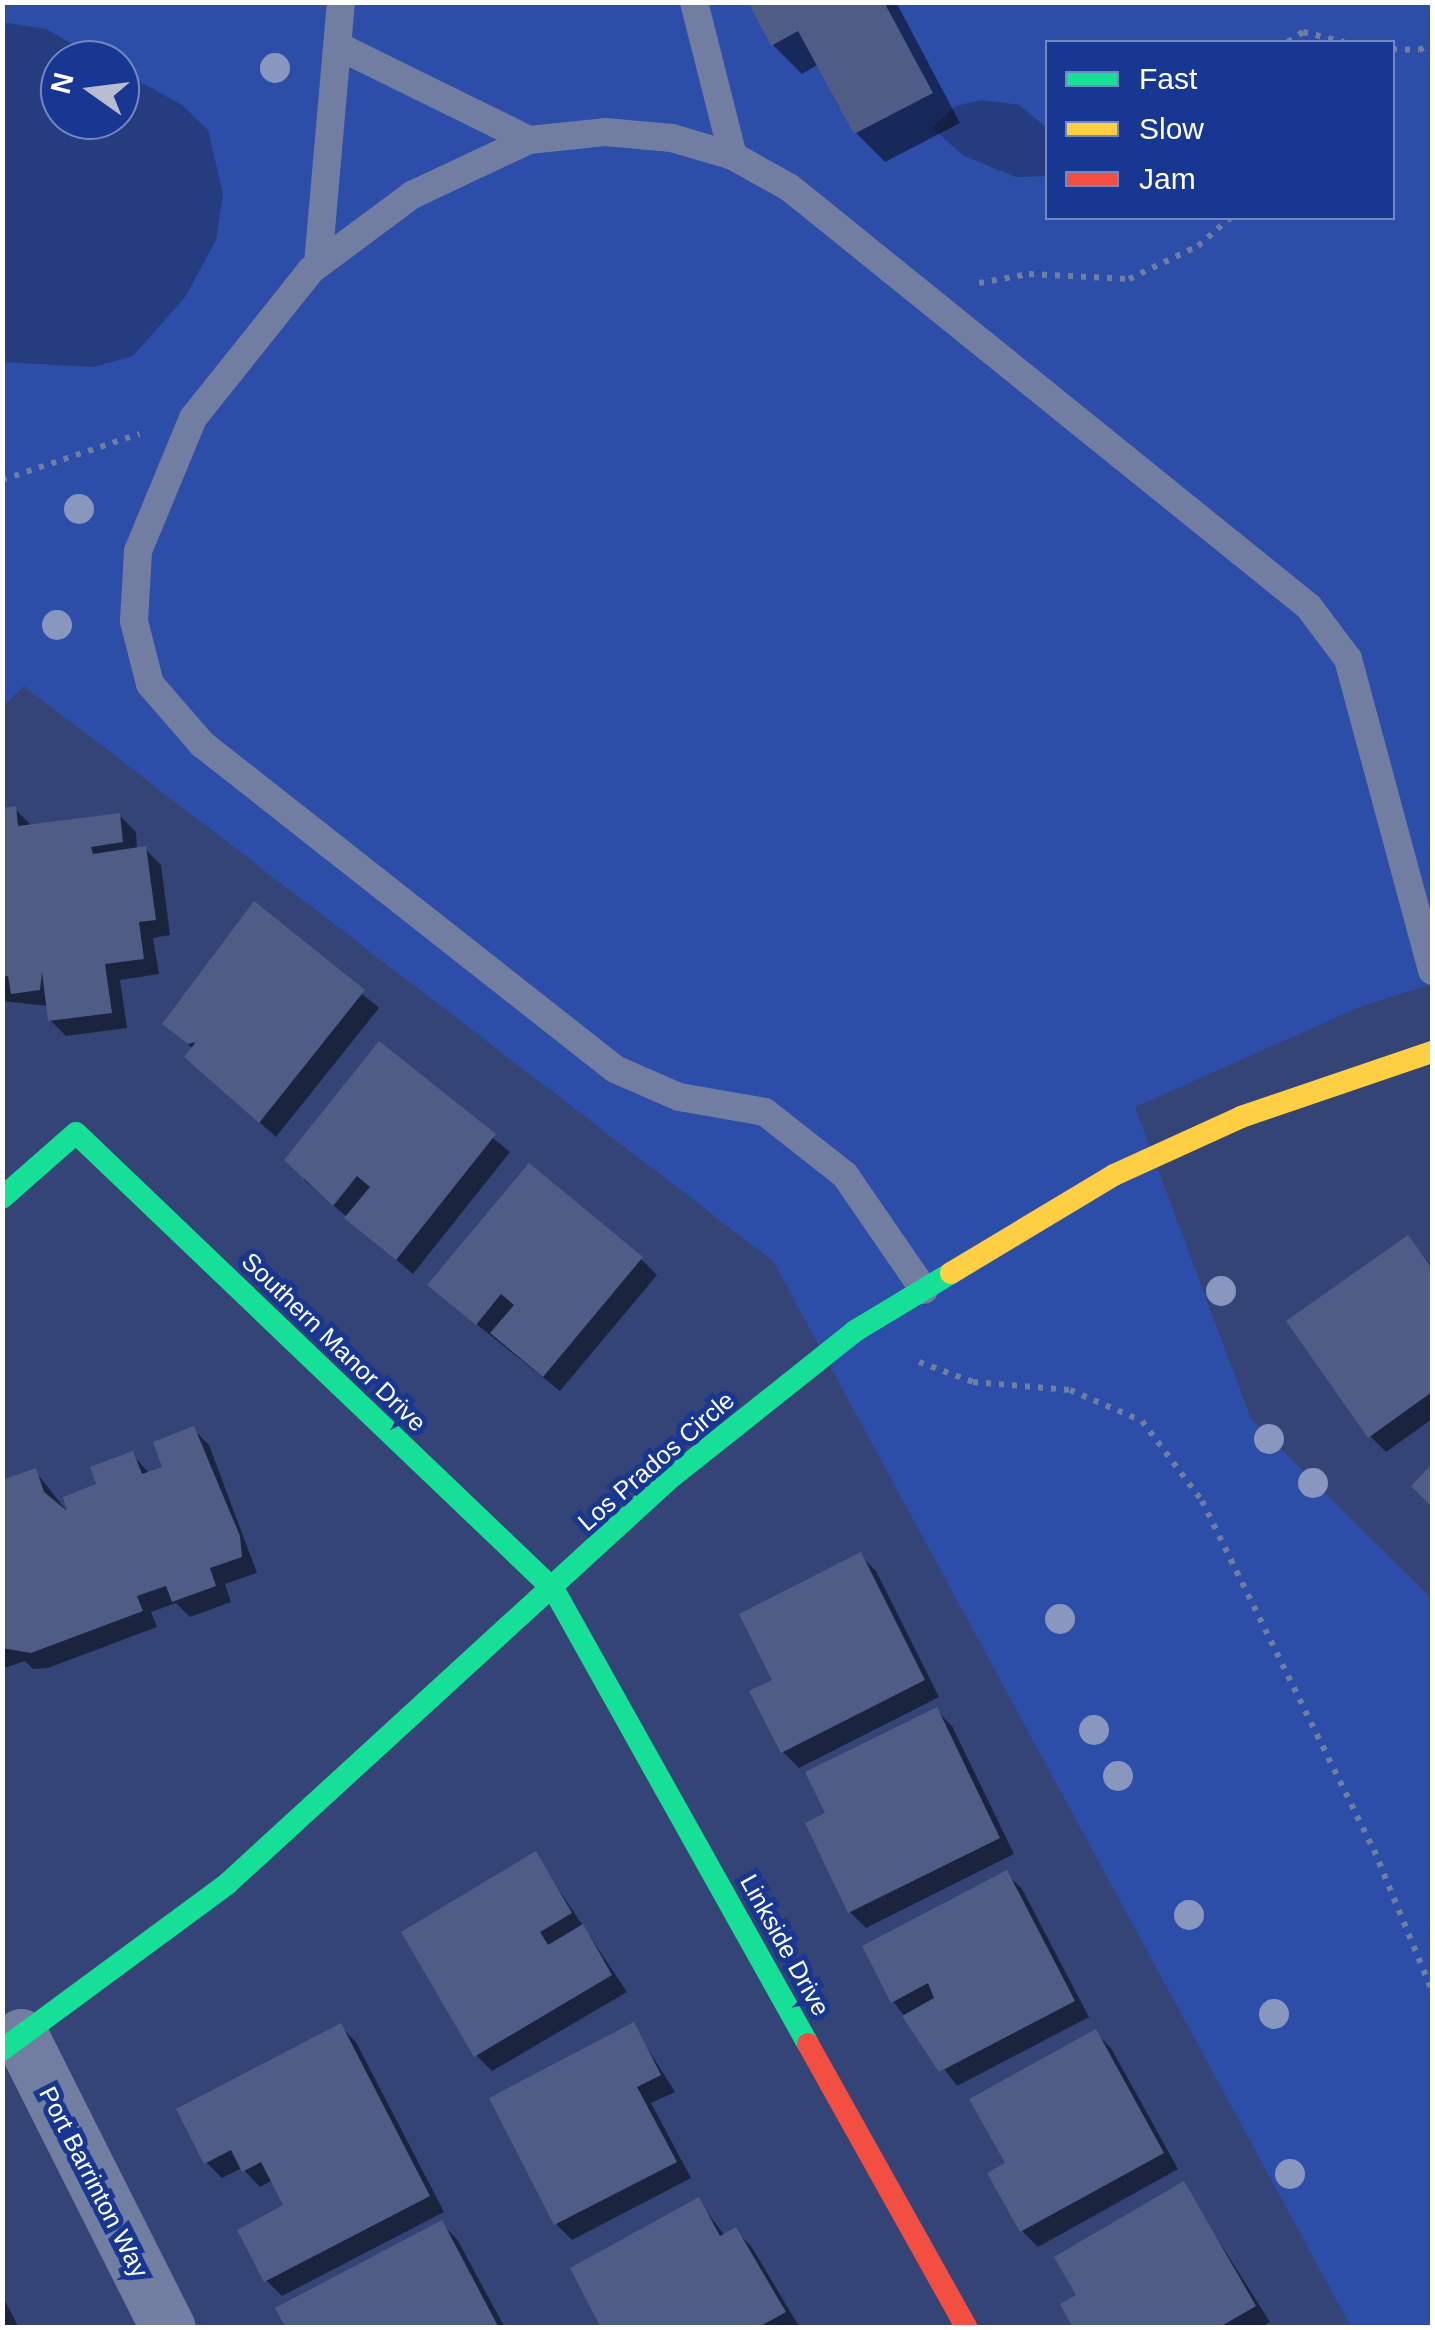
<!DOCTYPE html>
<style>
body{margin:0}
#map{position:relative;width:1435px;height:2330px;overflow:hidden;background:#344476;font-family:Helvetica,sans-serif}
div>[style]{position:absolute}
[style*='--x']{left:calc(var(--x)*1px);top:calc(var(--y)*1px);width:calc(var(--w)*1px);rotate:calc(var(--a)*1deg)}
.green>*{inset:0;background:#2c4ea9}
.water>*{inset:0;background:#253c7f}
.shadow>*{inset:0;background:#0007}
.building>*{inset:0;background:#4f5c85}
.path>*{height:6px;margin-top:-3px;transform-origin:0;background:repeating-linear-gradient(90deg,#717ea1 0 5px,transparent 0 13px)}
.lane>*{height:28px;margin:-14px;padding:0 14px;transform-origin:14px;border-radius:14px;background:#717ea1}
.street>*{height:55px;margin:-27.5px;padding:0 27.5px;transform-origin:27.5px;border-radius:27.5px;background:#717ea1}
.fast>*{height:22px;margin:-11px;padding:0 11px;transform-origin:11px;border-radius:11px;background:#16e098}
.slow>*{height:22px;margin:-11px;padding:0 11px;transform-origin:11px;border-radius:11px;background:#ffcf43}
.jam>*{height:22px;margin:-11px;padding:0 11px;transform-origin:11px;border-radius:11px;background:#f24e42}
.trees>*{width:30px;height:30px;margin:-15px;border-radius:50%;background:#8997bf}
span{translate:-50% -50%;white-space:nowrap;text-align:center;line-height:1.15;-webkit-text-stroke:10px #183792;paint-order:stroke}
.street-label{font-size:25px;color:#fff}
.frame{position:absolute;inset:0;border:5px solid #fff;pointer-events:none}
.legend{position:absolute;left:1045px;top:40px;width:350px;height:180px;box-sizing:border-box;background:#183792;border:2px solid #7487be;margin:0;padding:12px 18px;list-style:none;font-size:30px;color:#fff}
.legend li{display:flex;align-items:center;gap:20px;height:50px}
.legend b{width:50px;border:2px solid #7487be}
.north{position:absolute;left:40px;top:40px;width:100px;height:100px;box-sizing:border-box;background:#183792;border:2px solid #7487be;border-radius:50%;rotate:284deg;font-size:28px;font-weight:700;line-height:40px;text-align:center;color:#fff}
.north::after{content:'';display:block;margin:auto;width:35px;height:45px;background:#b8becf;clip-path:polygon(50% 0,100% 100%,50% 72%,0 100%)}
</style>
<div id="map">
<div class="green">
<i style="clip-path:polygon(evenodd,3px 3px,1432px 3px,1432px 984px,1362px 1006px,1135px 1107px,1251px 1419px,1432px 1599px,1432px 2327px,1351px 2327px,773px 1261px,24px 686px,3px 706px,3px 3px,1048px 42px,1392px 42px,1392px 218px,1048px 218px,1048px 42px,3px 3px,60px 60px,120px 60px,120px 120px,60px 120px,60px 60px)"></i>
</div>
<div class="water">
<i style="clip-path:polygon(2px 22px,46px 29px,101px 60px,60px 60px,60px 120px,120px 120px,120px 71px,182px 105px,208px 130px,223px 194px,216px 240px,185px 297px,133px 356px,94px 367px,3px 362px)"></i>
<i style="clip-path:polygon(982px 100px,1019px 105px,1047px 128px,1047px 176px,1016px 177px,964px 156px,932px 128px,955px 106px)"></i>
</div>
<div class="shadow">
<i style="clip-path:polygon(751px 2px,896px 2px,960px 123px,885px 162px,856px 133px,819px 64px,802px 74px,773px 45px)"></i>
<i style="clip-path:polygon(15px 809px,31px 825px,120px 816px,136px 832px,137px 850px,145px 849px,161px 865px,170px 935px,153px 938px,159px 974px,120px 980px,127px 1028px,66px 1036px,50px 1020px,48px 1006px,2px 1001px,2px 810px)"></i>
<i style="clip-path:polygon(254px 904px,379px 1008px,276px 1137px,203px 1072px,193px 1049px,164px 1022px)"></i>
<i style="clip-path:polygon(379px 1044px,510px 1152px,413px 1274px,304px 1180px)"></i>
<i style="clip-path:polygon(1408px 1238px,1432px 1266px,1432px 1419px,1386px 1452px,1370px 1436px)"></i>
<i style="clip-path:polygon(641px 1259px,657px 1275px,560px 1391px,446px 1300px)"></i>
<i style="clip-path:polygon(193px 1429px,209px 1445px,257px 1573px,225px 1584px,231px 1602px,190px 1617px,176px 1603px,151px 1612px,157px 1627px,48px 1668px,33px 1669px,25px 1661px,2px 1669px,2px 1483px,35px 1471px,73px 1519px,132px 1454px,150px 1474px,165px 1468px)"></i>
<i style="clip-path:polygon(860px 1555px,876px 1571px,939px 1697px,799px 1768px,783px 1752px,775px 1681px)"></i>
<i style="clip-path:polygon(936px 1710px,952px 1726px,1014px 1854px,866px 1928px,850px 1912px,828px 1814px)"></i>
<i style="clip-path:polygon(535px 1854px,627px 1992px,492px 2071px,476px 2055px)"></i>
<i style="clip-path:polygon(1006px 1873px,1022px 1889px,1089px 2017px,957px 2086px,893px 2001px)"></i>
<i style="clip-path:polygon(633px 2025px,675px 2092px,651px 2103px,691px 2178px,572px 2240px,556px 2224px)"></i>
<i style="clip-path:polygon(340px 2026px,356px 2042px,444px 2212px,282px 2296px,266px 2280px,286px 2206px,273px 2180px,260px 2187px,242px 2168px,222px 2178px,206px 2162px)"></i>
<i style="clip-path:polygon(1095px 2032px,1111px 2048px,1178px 2169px,1038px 2247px,1022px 2231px,1008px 2164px)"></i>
<i style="clip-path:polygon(1183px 2184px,1270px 2322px,1261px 2328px,1074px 2328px,1079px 2296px)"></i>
<i style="clip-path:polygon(698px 2200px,725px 2236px,735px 2230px,751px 2246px,800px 2328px,604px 2328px)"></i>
<i style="clip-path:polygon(441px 2223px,457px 2239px,505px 2328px,288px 2328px)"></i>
<i style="clip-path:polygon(2px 2295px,19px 2328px,2px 2328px)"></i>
</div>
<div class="building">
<i style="clip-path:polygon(748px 2px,884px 2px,933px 93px,854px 134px,798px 31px,771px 46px)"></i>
<i style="clip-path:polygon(16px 806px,18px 826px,120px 813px,123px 842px,91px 847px,93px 854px,146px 846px,156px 920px,139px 922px,144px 959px,105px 964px,112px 1013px,48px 1021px,42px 972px,40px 990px,11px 994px,8px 976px,2px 977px,2px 808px)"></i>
<i style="clip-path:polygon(254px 901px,365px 990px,259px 1123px,184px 1057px,196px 1042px,188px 1044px,162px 1024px)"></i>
<i style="clip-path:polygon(379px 1041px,496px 1134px,396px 1260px,344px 1218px,370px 1187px,357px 1176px,333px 1206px,284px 1160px)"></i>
<i style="clip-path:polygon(529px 1163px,643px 1257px,543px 1377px,490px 1333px,514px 1305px,501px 1294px,476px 1325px,427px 1285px)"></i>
<i style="clip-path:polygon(1408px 1235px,1432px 1268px,1432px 1392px,1368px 1438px,1286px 1321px)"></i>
<i style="clip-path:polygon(194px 1426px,240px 1536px,242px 1557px,210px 1568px,216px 1586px,172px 1602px,166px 1586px,137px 1596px,143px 1611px,31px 1653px,2px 1648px,2px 1480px,36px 1468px,44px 1492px,67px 1511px,63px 1497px,96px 1484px,90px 1467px,133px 1451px,142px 1474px,162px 1467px,153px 1442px)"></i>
<i style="clip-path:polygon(1432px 1464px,1432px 1507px,1411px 1486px)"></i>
<i style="clip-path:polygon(861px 1552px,925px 1680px,781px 1753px,749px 1691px,772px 1680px,739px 1614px)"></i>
<i style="clip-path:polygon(937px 1707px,1000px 1838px,848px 1913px,805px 1823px,825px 1813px,805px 1772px)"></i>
<i style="clip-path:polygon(536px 1851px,572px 1913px,540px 1932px,548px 1945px,583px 1924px,612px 1975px,474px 2057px,401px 1932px)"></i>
<i style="clip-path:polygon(1007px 1870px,1075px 2001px,939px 2072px,902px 2016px,934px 1998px,928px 1983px,891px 2003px,862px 1946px)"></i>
<i style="clip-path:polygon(634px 2022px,661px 2075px,637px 2087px,677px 2162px,554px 2225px,489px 2098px)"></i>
<i style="clip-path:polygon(341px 2023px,430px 2196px,264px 2282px,237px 2230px,283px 2205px,261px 2162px,242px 2172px,231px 2150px,204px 2164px,176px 2109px)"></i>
<i style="clip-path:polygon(1096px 2029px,1164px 2153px,1020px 2232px,987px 2173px,1005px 2163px,969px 2099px)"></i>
<i style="clip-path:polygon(1184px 2181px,1256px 2306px,1218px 2328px,1073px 2328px,1060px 2304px,1076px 2295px,1054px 2257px)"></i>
<i style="clip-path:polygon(699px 2197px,720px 2236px,736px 2227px,786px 2312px,757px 2328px,601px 2328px,570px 2268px)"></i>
<i style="clip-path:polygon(442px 2220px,499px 2328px,286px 2328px,275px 2308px)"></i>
</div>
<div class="path">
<i style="--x:1288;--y:42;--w:18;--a:-34"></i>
<i style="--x:1303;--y:32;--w:42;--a:13.7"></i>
<i style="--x:1392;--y:49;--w:27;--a:2"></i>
<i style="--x:1419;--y:50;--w:14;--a:-25"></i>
<i style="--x:979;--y:283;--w:51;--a:-10.2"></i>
<i style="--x:1029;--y:274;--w:100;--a:2.9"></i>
<i style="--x:1129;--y:279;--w:76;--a:-25.6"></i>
<i style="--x:1198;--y:246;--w:43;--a:-41.2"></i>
<i style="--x:2;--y:480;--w:145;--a:-18.6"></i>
<i style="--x:919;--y:1362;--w:58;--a:20.3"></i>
<i style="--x:973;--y:1382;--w:97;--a:4.7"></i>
<i style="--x:1070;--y:1390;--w:78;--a:23.3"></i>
<i style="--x:1142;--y:1421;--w:100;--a:53.1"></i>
<i style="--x:1202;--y:1501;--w:389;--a:63.8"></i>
<i style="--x:1374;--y:1850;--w:152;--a:67.6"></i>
</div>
<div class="lane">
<i style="--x:694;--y:2;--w:159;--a:75.8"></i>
<i style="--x:338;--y:46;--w:213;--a:26.2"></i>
<i style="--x:318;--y:264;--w:263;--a:-85"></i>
<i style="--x:924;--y:1290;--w:140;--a:-124.5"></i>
<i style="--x:845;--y:1175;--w:102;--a:-141.8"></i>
<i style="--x:765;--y:1112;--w:87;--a:-170.1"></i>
<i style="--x:679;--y:1097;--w:70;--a:-156.4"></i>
<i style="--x:615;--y:1069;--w:526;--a:-141.8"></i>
<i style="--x:202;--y:744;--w:79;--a:-130.9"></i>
<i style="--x:150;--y:684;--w:65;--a:-104.3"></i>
<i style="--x:134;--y:621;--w:70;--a:-86.7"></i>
<i style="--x:138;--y:551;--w:144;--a:-67.5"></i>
<i style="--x:193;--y:418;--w:189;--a:-51.4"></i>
<i style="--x:311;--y:270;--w:126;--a:-36.6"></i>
<i style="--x:412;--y:195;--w:129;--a:-25.2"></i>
<i style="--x:529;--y:140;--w:76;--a:-6"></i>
<i style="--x:605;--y:132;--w:67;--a:5.1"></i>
<i style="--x:672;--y:138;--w:64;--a:16.4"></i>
<i style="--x:733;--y:156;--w:65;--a:29.3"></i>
<i style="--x:790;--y:188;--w:667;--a:38.91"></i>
<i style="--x:1309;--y:607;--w:65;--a:53.1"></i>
<i style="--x:1348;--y:659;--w:323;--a:74.9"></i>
</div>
<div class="street">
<i style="--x:21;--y:2036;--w:327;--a:63.3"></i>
</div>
<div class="fast">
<i style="--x:2;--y:1198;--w:98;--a:-41.3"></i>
<i style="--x:76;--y:1133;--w:661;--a:43.71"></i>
<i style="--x:554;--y:1590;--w:520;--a:60.77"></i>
<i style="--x:2;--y:2050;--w:280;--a:-36.4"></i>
<i style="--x:227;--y:1884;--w:598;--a:-42.49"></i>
<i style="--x:668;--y:1480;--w:239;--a:-38.5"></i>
<i style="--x:855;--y:1331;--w:112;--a:-31.1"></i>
</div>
<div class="slow">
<i style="--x:951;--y:1273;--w:190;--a:-31"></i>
<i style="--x:1114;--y:1175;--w:140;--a:-24.5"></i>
<i style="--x:1241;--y:1117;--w:202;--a:-18.8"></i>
</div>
<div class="jam">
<i style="--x:808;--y:2044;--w:325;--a:60.8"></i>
</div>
<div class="trees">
<i style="left:275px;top:68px"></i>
<i style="left:79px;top:509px"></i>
<i style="left:57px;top:625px"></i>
<i style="left:1221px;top:1291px"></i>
<i style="left:1269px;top:1439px"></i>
<i style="left:1313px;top:1483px"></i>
<i style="left:1060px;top:1619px"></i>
<i style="left:1094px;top:1730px"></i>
<i style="left:1118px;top:1776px"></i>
<i style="left:1189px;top:1915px"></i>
<i style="left:1274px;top:2014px"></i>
<i style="left:1290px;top:2174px"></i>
</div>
<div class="street-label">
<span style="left:334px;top:1342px;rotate:44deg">Southern Manor Drive</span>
<span style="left:656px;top:1461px;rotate:-41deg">Los Prados Circle</span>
<span style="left:785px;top:1945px;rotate:61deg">Linkside Drive</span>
<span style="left:94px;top:2182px;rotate:63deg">Port Barrinton Way</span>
</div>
<div class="frame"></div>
<ul class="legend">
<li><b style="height:12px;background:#16e098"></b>Fast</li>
<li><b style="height:12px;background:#ffcf43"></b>Slow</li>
<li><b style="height:12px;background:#f24e42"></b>Jam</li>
</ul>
<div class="north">N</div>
</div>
